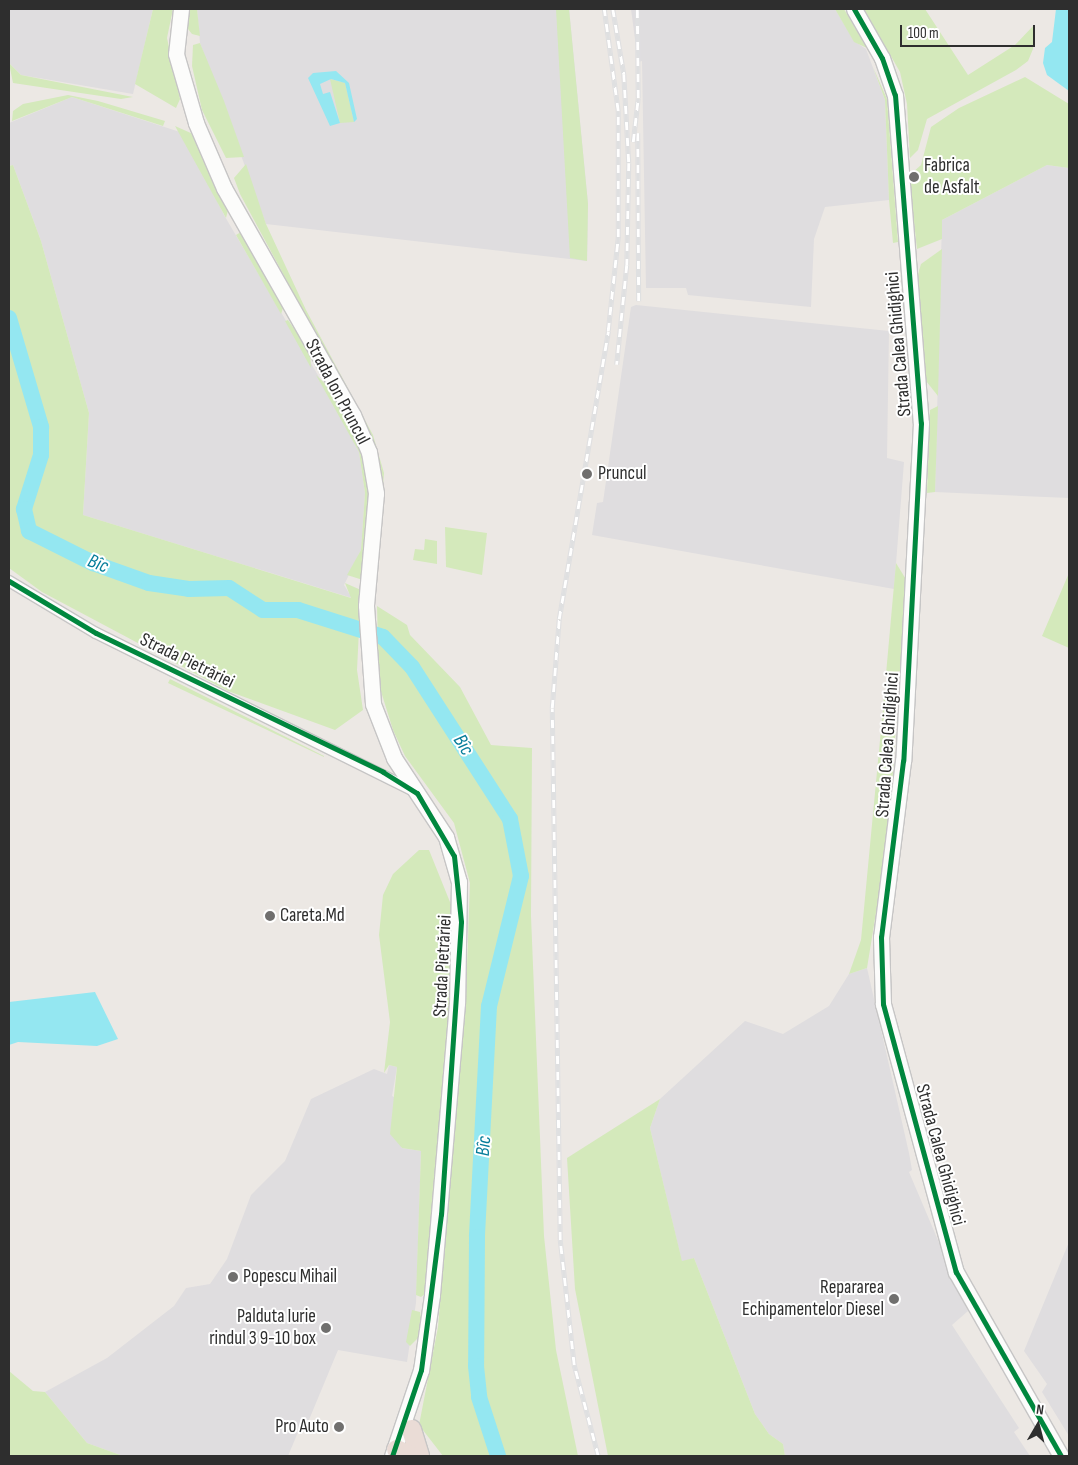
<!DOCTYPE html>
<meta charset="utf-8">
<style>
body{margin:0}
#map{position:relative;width:1078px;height:1465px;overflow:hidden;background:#ece8e4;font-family:"Sofia Sans Condensed",sans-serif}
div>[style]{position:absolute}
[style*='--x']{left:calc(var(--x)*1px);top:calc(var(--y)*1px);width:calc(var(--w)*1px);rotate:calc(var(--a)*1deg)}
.industrial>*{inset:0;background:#dfdddf}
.green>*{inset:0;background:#d4e9bb}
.water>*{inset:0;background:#94e7f1}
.river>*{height:16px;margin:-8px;padding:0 8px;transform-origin:8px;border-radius:8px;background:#94e7f1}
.roads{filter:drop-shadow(1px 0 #c6c5c5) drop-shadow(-1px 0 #c6c5c5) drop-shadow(0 1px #c6c5c5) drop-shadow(0 -1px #c6c5c5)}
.street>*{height:10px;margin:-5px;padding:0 5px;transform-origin:5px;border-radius:5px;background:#fcfcfb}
.secondary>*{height:15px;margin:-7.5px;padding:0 7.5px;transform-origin:7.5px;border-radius:7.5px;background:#fcfcfb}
.highway>*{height:19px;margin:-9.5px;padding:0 9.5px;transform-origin:9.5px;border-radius:9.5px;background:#eadcd6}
.rail>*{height:4.5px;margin-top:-2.25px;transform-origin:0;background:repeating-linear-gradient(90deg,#fff 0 8px,#dfe0e1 0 16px);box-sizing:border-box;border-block:1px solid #dfe0e1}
.cycleway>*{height:5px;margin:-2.5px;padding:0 2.5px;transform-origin:2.5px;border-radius:2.5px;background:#00873e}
.dots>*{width:14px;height:14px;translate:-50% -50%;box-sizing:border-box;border:2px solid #fff;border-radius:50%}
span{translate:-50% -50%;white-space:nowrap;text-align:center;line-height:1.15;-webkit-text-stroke:4px #fff;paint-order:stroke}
.poi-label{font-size:19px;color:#2e2e2e}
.left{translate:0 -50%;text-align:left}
.right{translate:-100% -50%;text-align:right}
.street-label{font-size:19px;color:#2e2e2e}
.water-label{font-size:20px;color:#067d9b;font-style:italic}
.frame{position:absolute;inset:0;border:10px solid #2e2e2e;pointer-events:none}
.north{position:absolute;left:1013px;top:1400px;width:50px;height:50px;-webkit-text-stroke:4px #fff;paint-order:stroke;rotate:8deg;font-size:14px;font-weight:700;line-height:20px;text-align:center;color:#2e2e2e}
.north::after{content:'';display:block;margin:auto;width:18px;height:22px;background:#2e2e2e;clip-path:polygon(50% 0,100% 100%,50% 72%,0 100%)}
.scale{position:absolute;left:900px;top:25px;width:135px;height:22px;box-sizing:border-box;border:2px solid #2e2e2e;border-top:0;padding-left:6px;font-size:15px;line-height:18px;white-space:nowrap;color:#2e2e2e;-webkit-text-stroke:4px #fff;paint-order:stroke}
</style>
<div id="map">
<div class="industrial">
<i style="clip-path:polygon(9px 9px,153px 9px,133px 94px,21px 75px,9px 63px)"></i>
<i style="clip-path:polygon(197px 9px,569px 9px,588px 204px,587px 261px,266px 224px,200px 43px)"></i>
<i style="clip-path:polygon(631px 9px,835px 9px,854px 41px,866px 49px,885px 100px,889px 200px,825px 207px,814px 239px,811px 307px,688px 295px,686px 288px,646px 288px,642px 61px,638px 62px)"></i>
<i style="clip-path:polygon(72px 97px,183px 133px,224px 215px,346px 423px,359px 452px,365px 493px,361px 550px,344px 585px,352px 598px,83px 515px,89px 413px,41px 241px,13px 165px,9px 166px,9px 123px)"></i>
<i style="clip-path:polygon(1047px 165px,1069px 168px,1069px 498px,935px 492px,942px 220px)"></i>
<i style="clip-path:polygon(636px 305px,889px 331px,887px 458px,904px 462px,894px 589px,592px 535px,597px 503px,603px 502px,631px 307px)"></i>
<i style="clip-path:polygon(867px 968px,909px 1153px,912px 1170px,909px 1172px,968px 1311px,952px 1325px,1019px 1428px,1014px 1432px,1030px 1456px,785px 1456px,783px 1444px,769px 1434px,755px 1414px,694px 1258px,682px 1262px,650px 1128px,660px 1099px,745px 1021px,783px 1034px,829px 1006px,849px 974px)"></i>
<i style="clip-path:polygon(389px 1065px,397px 1067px,392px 1096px,396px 1098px,393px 1132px,402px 1148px,421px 1151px,416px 1303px,407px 1362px,338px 1350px,306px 1427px,301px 1425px,288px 1456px,123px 1456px,87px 1443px,45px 1392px,107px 1358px,174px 1306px,186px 1288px,210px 1284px,227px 1259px,251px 1195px,285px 1161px,311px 1099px,374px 1069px,387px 1074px)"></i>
<i style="clip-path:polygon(1069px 1242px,1069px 1436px,1042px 1392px,1047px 1384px,1024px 1351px)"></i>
</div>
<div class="green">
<i style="clip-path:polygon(153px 9px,173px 9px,167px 38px,180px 99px,176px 108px,135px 84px)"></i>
<i style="clip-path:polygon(188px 9px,197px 9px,200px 36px,192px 34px,184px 24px)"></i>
<i style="clip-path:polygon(556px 9px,569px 9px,588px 204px,587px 261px,570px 258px)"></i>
<i style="clip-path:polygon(835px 9px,844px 9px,867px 48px,854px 42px)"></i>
<i style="clip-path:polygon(864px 9px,925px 9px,968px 75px,1015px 45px,1034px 25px,1033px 49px,1028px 61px,1016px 70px,927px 119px,918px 150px,910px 158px,907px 104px,900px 72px)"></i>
<i style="clip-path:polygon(200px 43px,224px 101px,244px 157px,226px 158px,202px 110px,192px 66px,193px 45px)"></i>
<i style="clip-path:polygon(9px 63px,21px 75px,133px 97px,121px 99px,13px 83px)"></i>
<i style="clip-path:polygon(873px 67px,887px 99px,898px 242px,893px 243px,889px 200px,885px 100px)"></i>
<i style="clip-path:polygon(1025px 77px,1069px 104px,1069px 168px,1047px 165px,942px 220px,942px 239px,917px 249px,910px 185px,912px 173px,921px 165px,931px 127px,959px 108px)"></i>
<i style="clip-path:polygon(330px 79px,345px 83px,354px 122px,340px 123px)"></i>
<i style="clip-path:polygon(68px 95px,98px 101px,165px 121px,163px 126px,72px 97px,12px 121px,13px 111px,23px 104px)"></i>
<i style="clip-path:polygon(175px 126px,193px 134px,228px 210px,226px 218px)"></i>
<i style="clip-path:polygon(246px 164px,266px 224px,306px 310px,373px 435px,384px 473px,381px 513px,380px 466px,370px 435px,240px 194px,234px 178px)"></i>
<i style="clip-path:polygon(13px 165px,41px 241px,89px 413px,83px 515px,351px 598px,345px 583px,361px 590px,357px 670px,363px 710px,335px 730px,228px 691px,42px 592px,9px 568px,9px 166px)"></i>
<i style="clip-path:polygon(241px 232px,284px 305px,281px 314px,236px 235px)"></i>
<i style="clip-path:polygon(942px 249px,938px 396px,926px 381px,918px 274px,921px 264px)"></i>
<i style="clip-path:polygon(288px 320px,310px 351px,311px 368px,285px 321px)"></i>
<i style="clip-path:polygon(316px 375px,336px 394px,360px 440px,372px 495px,363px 580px,347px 575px,361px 550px,365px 493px,359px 452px)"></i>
<i style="clip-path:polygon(938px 406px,935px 492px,927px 493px,930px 410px)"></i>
<i style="clip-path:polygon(445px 527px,487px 533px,482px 575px,446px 567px)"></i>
<i style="clip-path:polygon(425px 539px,437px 541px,437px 564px,413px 560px,415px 549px,424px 550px)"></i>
<i style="clip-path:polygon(896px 563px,907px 581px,900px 671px,886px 674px)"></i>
<i style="clip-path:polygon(1069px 573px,1069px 648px,1042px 636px)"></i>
<i style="clip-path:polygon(377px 606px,407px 625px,410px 635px,460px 687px,491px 745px,532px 748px,531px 916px,544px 1236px,556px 1350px,578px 1456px,443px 1456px,419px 1425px,438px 1327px,466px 994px,470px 883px,454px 823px,405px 756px,393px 730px,379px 685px)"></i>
<i style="clip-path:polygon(170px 679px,324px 756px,324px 757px,168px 683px)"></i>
<i style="clip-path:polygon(898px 693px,889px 833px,867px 968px,849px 974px,861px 940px,884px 698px)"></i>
<i style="clip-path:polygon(419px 850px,429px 850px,452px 907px,449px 1033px,426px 1293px,421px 1297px,416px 1295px,421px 1151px,402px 1148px,390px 1134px,397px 1067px,389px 1065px,384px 1073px,390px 1022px,379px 935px,383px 895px,393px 874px)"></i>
<i style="clip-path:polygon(660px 1099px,650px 1128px,682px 1261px,694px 1258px,755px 1414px,769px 1434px,783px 1444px,785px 1456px,608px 1456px,575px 1289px,567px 1158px)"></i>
<i style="clip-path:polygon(412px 1310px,420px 1312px,422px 1323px,420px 1336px,410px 1346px,406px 1342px)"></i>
<i style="clip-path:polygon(9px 1371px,33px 1391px,45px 1392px,87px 1443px,123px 1456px,9px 1456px)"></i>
</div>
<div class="water">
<i style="clip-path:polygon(1056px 9px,1069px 9px,1069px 91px,1047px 75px,1043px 63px,1045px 48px,1052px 42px)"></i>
<i style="clip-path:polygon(336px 71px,349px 83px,357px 119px,354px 122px,345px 83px,331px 79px,320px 84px,323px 94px,330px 92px,340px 123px,330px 126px,308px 78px,313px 73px)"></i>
<i style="clip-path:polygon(95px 992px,118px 1039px,97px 1046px,18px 1042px,9px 1045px,9px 1002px)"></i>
</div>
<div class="river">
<i style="--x:9;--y:318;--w:114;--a:73.6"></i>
<i style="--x:41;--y:427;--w:28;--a:90"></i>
<i style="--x:41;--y:455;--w:57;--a:107.5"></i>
<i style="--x:24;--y:509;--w:23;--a:77"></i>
<i style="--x:29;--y:531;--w:72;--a:26.6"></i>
<i style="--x:93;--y:563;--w:59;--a:19.7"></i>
<i style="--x:149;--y:583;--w:40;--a:8.5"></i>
<i style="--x:189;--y:589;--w:40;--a:-1.4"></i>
<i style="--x:229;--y:588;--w:40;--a:32.9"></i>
<i style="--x:263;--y:610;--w:35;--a:0"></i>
<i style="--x:298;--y:610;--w:89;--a:17.6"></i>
<i style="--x:383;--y:637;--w:42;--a:46"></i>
<i style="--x:412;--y:667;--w:181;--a:57.2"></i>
<i style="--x:510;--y:819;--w:58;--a:79.1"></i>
<i style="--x:521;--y:876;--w:134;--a:103.8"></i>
<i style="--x:489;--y:1006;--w:231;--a:93"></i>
<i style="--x:477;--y:1237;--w:129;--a:90.4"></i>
<i style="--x:476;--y:1366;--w:31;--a:84"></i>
<i style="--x:479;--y:1397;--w:62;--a:72.1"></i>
</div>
<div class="roads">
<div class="street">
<i style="--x:9;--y:581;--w:101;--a:30.9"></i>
<i style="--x:96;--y:633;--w:353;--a:26.4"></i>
</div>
<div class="secondary">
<i style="--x:181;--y:9;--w:45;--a:96.3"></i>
<i style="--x:176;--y:54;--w:72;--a:73.8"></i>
<i style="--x:196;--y:123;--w:71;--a:66.7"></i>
<i style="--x:224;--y:188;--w:261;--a:60.4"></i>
<i style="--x:353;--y:415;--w:40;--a:66.6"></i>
<i style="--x:369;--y:452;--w:42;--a:80.3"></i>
<i style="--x:376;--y:493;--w:113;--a:95.1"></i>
<i style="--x:366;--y:606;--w:98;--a:85.9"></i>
<i style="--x:373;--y:704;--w:58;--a:68.7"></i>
<i style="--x:394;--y:758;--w:95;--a:56.6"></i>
<i style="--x:446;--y:837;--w:47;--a:73.9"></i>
<i style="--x:459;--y:882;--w:121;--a:90.9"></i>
<i style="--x:457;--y:1003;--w:293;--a:94.9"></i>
<i style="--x:432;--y:1295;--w:76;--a:98.3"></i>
<i style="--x:421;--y:1370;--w:91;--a:108.6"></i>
<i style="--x:854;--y:9;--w:56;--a:60.3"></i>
<i style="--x:882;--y:58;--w:39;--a:71"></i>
<i style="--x:895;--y:95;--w:329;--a:85.5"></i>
<i style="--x:921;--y:423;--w:338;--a:93"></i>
<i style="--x:903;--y:761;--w:177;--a:97.1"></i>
<i style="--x:881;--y:937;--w:67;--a:88.3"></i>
<i style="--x:883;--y:1004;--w:278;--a:74.8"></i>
<i style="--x:956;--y:1272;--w:212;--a:60.3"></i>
</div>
<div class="highway">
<i style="--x:411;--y:1429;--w:28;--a:73"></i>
<i style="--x:396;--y:1449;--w:17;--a:24"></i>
</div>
</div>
<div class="rail">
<i style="--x:613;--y:9;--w:66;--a:80.4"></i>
<i style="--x:624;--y:74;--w:89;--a:86.8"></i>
<i style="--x:629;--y:163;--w:102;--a:91.1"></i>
<i style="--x:627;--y:265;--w:100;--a:95.8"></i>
<i style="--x:638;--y:133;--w:168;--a:89.7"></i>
<i style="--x:633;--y:142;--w:44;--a:-83.5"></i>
<i style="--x:638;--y:98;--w:89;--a:-90.6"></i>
<i style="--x:598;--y:1456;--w:94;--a:-104.8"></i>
<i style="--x:574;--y:1365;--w:126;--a:-96.4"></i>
<i style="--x:560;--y:1240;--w:532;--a:-90.86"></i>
<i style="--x:552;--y:708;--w:89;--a:-85.5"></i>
<i style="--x:559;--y:619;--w:292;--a:-80.3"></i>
<i style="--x:608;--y:331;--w:95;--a:-83.9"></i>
<i style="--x:618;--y:237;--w:126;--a:-90"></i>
<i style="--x:618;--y:111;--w:103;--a:-97.8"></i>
</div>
<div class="cycleway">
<i style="--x:854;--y:9;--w:56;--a:60.3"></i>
<i style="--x:882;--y:58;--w:39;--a:71"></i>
<i style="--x:895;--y:95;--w:329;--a:85.5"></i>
<i style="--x:921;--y:423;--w:338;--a:93"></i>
<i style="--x:903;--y:761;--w:177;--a:97.1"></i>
<i style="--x:881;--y:937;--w:67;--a:88.3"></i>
<i style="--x:883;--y:1004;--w:278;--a:74.8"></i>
<i style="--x:956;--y:1272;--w:212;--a:60.3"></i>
<i style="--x:9;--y:581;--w:101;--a:30.9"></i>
<i style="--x:96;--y:633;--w:319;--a:25.8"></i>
<i style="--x:383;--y:772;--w:40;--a:32"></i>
<i style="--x:417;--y:793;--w:73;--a:59.6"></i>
<i style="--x:454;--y:856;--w:66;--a:83.9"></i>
<i style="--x:461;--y:922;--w:293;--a:93.9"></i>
<i style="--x:441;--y:1214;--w:157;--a:97.3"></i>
<i style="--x:421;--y:1370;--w:91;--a:108.6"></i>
</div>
<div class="dots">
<i style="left:914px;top:177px;background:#706f6e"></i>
<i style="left:587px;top:474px;background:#706f6e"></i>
<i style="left:270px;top:916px;background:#706f6e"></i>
<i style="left:233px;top:1277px;background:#706f6e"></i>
<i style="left:894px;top:1299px;background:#706f6e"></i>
<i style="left:326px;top:1328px;background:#706f6e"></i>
<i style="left:339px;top:1427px;background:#706f6e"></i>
</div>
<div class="poi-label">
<span class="left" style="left:924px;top:177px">Fabrica<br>de Asfalt</span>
<span class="left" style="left:598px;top:474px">Pruncul</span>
<span class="left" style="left:280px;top:916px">Careta.Md</span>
<span class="left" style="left:243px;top:1277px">Popescu Mihail</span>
<span class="right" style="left:884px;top:1299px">Repararea<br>Echipamentelor Diesel</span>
<span class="right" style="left:316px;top:1328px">Palduta Iurie<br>rindul 3 9-10 box</span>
<span class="right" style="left:329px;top:1427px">Pro Auto</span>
</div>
<div class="street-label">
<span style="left:899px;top:344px;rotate:-95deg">Strada Calea Ghidighici</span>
<span style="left:337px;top:392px;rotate:62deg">Strada Ion Pruncul</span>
<span style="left:187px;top:661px;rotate:26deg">Strada Pietrăriei</span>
<span style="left:888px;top:745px;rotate:-86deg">Strada Calea Ghidighici</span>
<span style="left:443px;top:966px;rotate:-87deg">Strada Pietrăriei</span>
<span style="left:940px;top:1155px;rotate:75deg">Strada Calea Ghidighici</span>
</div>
<div class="water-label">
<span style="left:98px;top:564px;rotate:21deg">Bîc</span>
<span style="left:463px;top:745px;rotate:57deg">Bîc</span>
<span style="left:484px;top:1146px;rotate:-86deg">Bîc</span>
</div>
<div class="frame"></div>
<div class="north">N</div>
<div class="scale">100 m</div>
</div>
